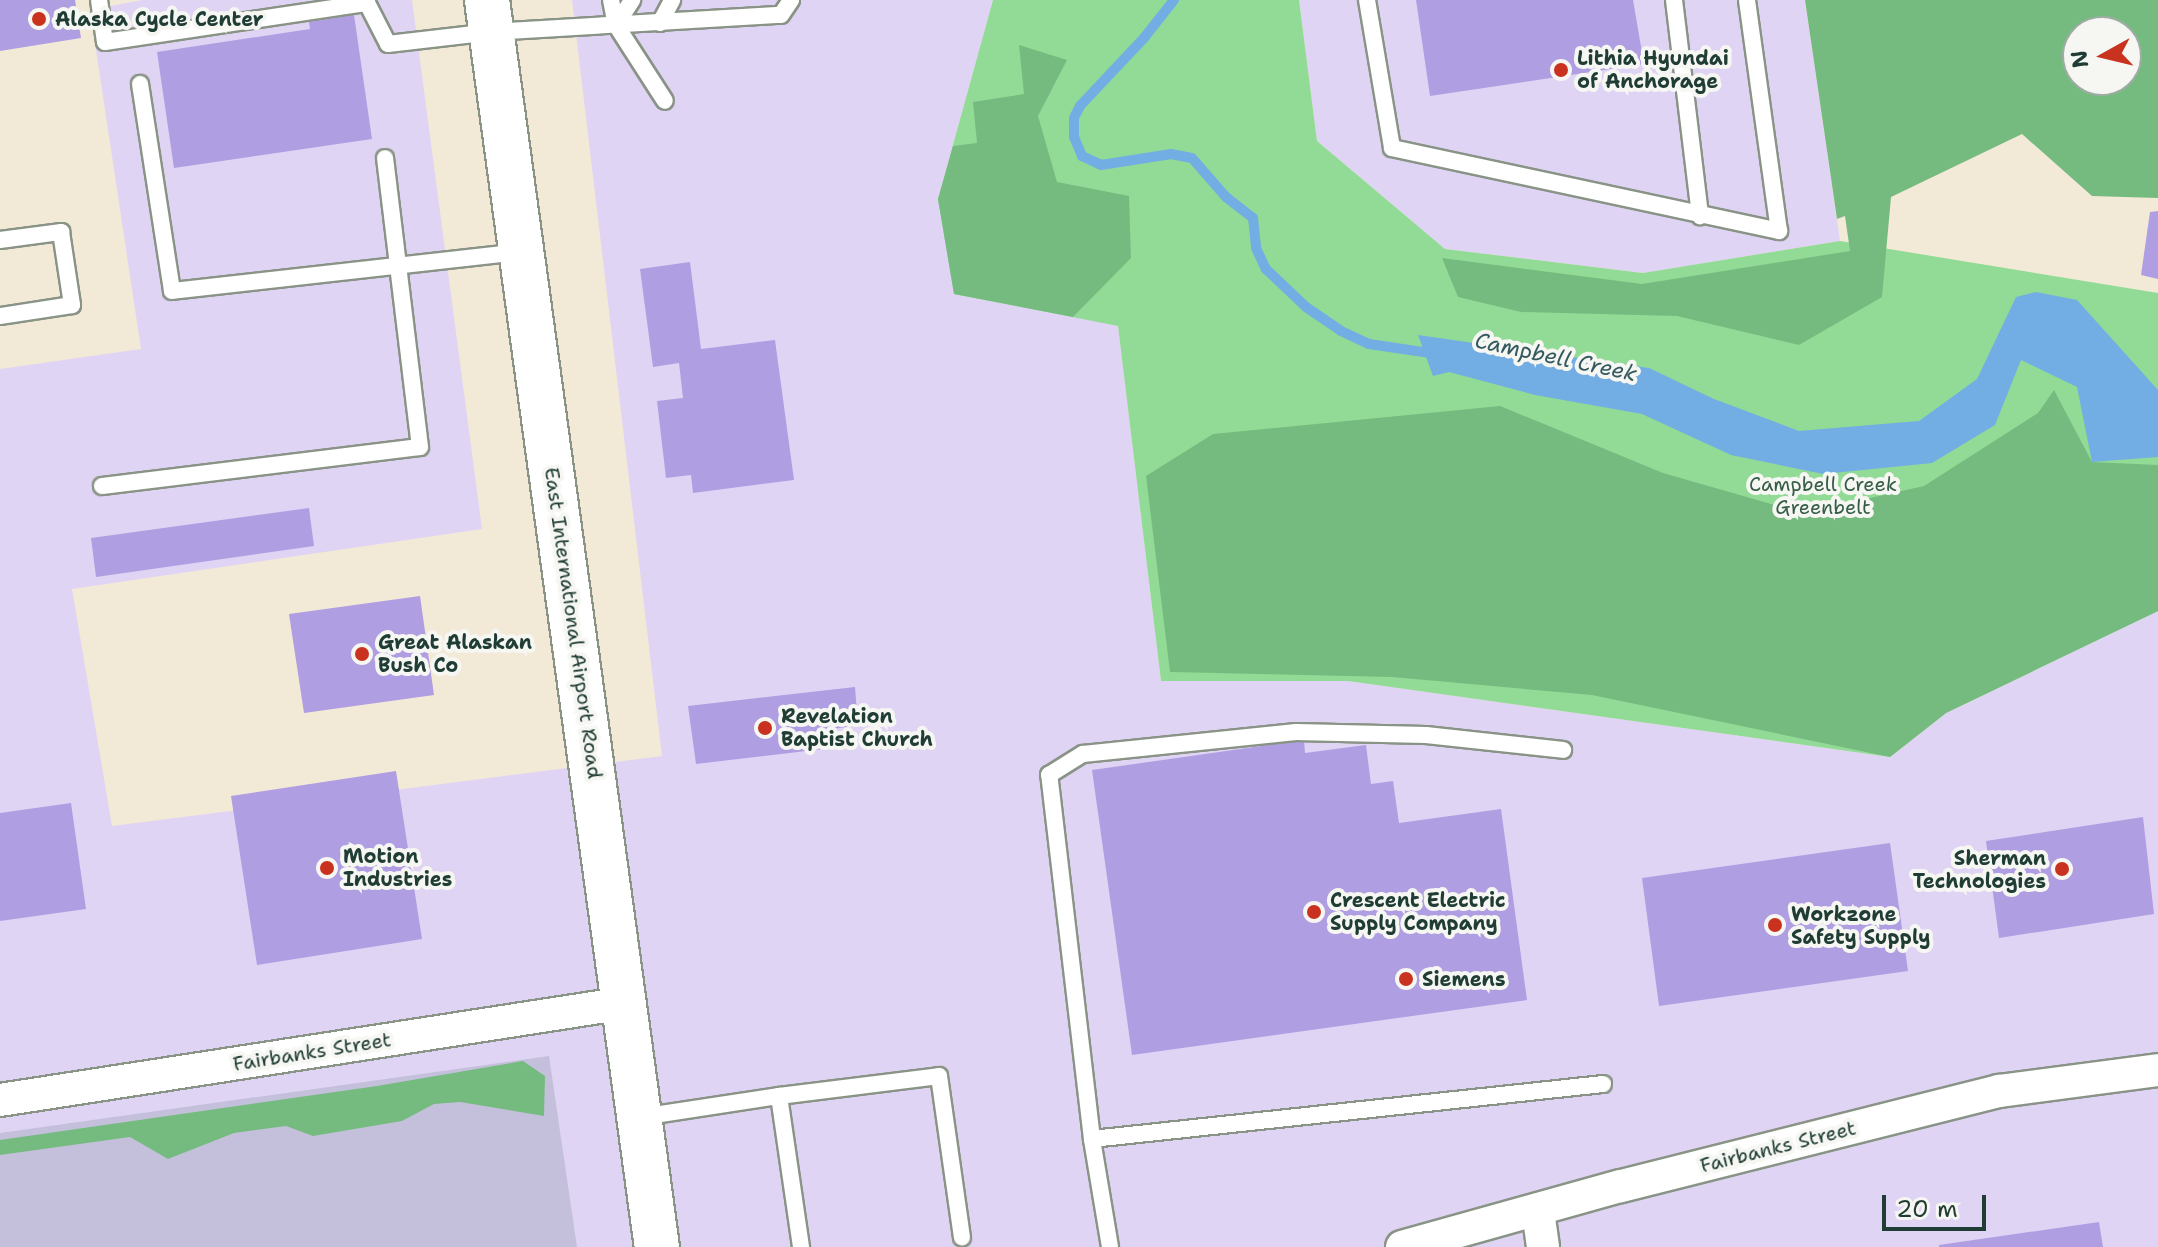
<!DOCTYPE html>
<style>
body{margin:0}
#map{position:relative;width:2158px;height:1247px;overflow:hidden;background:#f3e9d7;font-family:"Shantell Sans",sans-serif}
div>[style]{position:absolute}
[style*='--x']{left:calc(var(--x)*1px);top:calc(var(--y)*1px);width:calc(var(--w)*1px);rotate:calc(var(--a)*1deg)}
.built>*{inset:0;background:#e0d4f4}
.industrial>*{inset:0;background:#c4c0db}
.green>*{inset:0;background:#92db96}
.forest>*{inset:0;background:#75bb7f}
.water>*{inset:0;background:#72ade3}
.stream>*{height:10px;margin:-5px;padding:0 5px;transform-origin:5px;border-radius:5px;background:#72ade3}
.building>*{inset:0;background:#b09ee2}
.roads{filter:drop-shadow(2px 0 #899386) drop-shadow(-2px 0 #899386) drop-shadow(0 2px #899386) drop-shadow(0 -2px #899386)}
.lane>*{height:16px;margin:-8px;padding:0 8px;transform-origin:8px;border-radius:8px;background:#fff}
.street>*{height:32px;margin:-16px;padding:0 16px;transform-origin:16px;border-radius:16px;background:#fff}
.secondary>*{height:44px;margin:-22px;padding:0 22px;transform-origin:22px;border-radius:22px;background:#fff}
.dots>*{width:22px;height:22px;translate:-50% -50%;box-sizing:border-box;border:4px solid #f6f6f2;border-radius:50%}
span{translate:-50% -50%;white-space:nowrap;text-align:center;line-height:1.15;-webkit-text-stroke:8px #f6f6f2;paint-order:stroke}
.poi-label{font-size:20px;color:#1f3d34;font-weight:700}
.left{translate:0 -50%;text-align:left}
.right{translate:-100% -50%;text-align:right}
.park-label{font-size:20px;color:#365d48}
.street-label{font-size:20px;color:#1f3d34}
.water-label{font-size:22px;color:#345960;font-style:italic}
.north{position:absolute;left:2062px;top:16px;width:80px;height:80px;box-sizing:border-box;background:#f6f6f2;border:2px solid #a0aca6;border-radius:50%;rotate:262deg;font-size:22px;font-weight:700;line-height:32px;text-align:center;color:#1f3d34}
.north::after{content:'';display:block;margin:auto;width:28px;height:36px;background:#c8321e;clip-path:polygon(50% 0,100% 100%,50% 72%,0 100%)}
.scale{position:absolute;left:1882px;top:1195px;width:104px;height:36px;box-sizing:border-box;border:4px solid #1f3d34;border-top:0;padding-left:10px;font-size:24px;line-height:28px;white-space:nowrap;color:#1f3d34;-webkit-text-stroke:6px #f6f6f2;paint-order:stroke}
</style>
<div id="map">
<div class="built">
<i style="clip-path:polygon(142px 0,412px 0,482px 529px,72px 589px,112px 826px,662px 756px,572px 0,993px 0,938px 199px,1118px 325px,1161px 681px,1348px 681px,1890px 757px,1946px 713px,2158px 611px,2158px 1247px,0 1247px,0 369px,141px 349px,90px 10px)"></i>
<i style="clip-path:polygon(1299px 0,1805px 0,1840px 241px,1644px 273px,1445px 249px,1317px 141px)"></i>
</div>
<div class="industrial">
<i style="clip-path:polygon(549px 1056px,577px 1247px,0 1247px,0 1133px)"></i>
</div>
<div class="green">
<i style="clip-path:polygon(993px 0,1299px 0,1317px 141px,1445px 249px,1643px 273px,1840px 241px,2158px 293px,2158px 611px,1946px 713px,1890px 757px,1348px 681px,1161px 681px,1118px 326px,954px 294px,938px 199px)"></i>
</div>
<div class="forest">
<i style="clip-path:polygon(evenodd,1805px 0,2158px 0,2158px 198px,2092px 196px,2022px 134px,1891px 197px,1882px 297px,1799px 345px,1677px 316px,1521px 312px,1458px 297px,1442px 258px,1642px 284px,1850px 251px,1845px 216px,1837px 219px,1805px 0,2078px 32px,2126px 32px,2126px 80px,2078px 80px,2078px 32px)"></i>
<i style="clip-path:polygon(1019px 45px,1067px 60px,1038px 116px,1057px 182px,1129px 196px,1131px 258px,1073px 317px,954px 294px,938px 199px,953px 146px,977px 143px,973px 102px,1024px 94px)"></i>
<i style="clip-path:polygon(2054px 390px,2092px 462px,2158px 465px,2158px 611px,1946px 713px,1890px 757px,1592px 695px,1392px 677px,1170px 672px,1146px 476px,1213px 434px,1500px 406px,1663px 473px,1803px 513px,1924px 486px,2038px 413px)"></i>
<i style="clip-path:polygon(523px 1061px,545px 1076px,544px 1116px,460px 1102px,434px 1104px,402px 1121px,313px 1136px,286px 1126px,234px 1133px,168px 1159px,130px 1137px,0 1155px,0 1140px,377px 1086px)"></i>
</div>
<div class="water">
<i style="clip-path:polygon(2036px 292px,2077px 300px,2158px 390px,2158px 457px,2092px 462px,2077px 387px,2021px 360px,1995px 425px,1932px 463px,1823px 474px,1731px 455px,1642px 414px,1535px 395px,1449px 372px,1433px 376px,1418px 335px,1649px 368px,1714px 399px,1799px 431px,1919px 421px,1977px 379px,2016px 297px)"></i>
</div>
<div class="stream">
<i style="--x:1174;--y:0;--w:48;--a:128.3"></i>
<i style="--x:1144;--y:38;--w:93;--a:133.3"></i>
<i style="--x:1080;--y:106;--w:13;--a:117"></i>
<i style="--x:1074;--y:118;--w:19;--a:90"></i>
<i style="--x:1074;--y:137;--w:21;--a:67"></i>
<i style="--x:1082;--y:156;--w:21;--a:25"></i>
<i style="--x:1101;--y:165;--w:71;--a:-8.9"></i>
<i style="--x:1171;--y:154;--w:21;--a:11"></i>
<i style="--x:1192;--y:158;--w:52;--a:48.9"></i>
<i style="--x:1226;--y:197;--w:34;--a:38"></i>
<i style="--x:1253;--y:218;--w:30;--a:84"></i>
<i style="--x:1256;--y:248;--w:23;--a:65"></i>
<i style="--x:1266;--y:269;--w:55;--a:43.5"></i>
<i style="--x:1306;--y:307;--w:42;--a:34.4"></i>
<i style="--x:1341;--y:331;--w:31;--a:25"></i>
<i style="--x:1369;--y:344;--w:69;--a:8.4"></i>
</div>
<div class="building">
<i style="clip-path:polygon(0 0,75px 0,81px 38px,0 51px)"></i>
<i style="clip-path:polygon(1416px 0,1633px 0,1644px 64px,1430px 96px)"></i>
<i style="clip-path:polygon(354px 15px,372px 139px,174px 168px,157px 52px,310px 29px,309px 22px)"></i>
<i style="clip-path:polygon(2158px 211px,2158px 279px,2141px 275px,2150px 212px)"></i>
<i style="clip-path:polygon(690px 262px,701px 349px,775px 340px,794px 480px,693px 493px,691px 475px,666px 478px,657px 401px,683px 398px,679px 363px,653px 367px,640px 269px)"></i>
<i style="clip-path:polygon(309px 508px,314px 546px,96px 577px,91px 538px)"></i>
<i style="clip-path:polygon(420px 596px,434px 695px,304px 713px,289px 614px)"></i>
<i style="clip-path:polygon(855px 687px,858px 725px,821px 731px,823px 749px,696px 764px,688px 706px)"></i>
<i style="clip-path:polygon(1304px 740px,1305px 753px,1366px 745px,1371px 784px,1393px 781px,1399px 823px,1501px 809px,1527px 1000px,1132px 1055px,1092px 770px)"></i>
<i style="clip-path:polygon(396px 771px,422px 939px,257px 965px,231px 796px)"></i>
<i style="clip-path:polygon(71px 803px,86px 909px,0 921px,0 813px)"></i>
<i style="clip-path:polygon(2143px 817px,2154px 914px,1999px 938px,1986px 841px)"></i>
<i style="clip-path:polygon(1890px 843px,1908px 971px,1659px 1006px,1642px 878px)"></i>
<i style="clip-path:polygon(2099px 1222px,2103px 1247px,1939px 1247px,1939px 1245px)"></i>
</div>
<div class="roads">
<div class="lane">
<i style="--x:99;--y:0;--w:42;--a:81.9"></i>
<i style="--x:105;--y:42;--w:265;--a:-8.5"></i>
<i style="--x:367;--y:3;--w:46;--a:62.9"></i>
<i style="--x:388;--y:44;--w:104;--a:-6.6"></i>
<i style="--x:491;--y:32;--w:290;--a:-3.4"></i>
<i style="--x:781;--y:15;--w:18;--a:-56"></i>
<i style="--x:611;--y:0;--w:25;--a:79"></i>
<i style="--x:616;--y:25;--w:90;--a:57.2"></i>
<i style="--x:1367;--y:0;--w:150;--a:80.4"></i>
<i style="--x:1392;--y:148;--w:396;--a:12.1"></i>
<i style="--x:1779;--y:231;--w:233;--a:-97.9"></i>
<i style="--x:1674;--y:0;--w:218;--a:83.1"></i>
<i style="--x:617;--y:22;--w:3;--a:108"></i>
<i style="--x:616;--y:25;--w:30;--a:-57"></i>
<i style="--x:660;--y:23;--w:26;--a:-62"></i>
<i style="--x:140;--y:84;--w:209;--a:81.2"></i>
<i style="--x:172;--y:291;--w:350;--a:-6.4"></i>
<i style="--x:0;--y:240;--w:62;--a:-7.5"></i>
<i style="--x:61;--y:232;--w:74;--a:81.4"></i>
<i style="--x:72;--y:305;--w:73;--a:171.3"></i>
<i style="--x:102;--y:486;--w:320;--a:-7"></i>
<i style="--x:420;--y:447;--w:291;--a:-96.9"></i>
<i style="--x:779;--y:1096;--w:161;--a:-7.1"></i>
<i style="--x:939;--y:1076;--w:163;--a:81.9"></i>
<i style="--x:641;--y:1117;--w:140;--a:-8.7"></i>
<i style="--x:779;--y:1096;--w:153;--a:81.7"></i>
<i style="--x:1092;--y:1139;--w:514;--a:-6.14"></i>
<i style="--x:1110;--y:1247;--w:109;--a:-99.5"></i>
<i style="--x:1092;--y:1139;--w:367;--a:-96.7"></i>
<i style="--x:1049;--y:775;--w:40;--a:-32"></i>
<i style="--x:1083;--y:754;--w:214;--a:-5.9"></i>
<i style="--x:1296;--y:732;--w:130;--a:1.3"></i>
<i style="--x:1426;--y:735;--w:138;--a:6.2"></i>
</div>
<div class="street">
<i style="--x:0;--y:1100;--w:632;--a:-8.82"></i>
<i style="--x:1538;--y:1211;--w:36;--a:82"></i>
<i style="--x:1402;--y:1247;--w:227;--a:-15.6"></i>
<i style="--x:1621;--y:1186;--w:390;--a:-14.1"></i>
<i style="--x:1999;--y:1091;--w:160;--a:-7.5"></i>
</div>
<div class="secondary">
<i style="--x:487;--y:0;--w:1259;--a:82.24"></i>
</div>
</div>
<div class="dots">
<i style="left:39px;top:19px;background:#c8321e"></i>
<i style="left:1561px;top:70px;background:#c8321e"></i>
<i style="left:362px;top:654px;background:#c8321e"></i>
<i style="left:765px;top:728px;background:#c8321e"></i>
<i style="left:327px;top:868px;background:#c8321e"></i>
<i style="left:2062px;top:869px;background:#c8321e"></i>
<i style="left:1314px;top:912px;background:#c8321e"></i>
<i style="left:1775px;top:925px;background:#c8321e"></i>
<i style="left:1406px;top:979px;background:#c8321e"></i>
</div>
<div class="poi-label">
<span class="left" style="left:55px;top:19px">Alaska Cycle Center</span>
<span class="left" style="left:1577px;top:70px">Lithia Hyundai<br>of Anchorage</span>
<span class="left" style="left:378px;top:654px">Great Alaskan<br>Bush Co</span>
<span class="left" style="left:781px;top:728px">Revelation<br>Baptist Church</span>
<span class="left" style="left:343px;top:868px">Motion<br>Industries</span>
<span class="right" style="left:2046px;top:870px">Sherman<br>Technologies</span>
<span class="left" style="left:1330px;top:912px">Crescent Electric<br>Supply Company</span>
<span class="left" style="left:1791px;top:926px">Workzone<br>Safety Supply</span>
<span class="left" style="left:1422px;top:979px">Siemens</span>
</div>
<div class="park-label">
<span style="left:1823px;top:496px">Campbell Creek<br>Greenbelt</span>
</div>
<div class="street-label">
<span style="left:573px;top:623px;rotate:82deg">East International Airport Road</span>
<span style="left:312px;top:1052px;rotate:-9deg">Fairbanks Street</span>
<span style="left:1778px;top:1147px;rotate:-14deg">Fairbanks Street</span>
</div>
<div class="water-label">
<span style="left:1556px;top:357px;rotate:12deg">Campbell Creek</span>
</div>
<div class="north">N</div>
<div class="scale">20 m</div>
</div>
